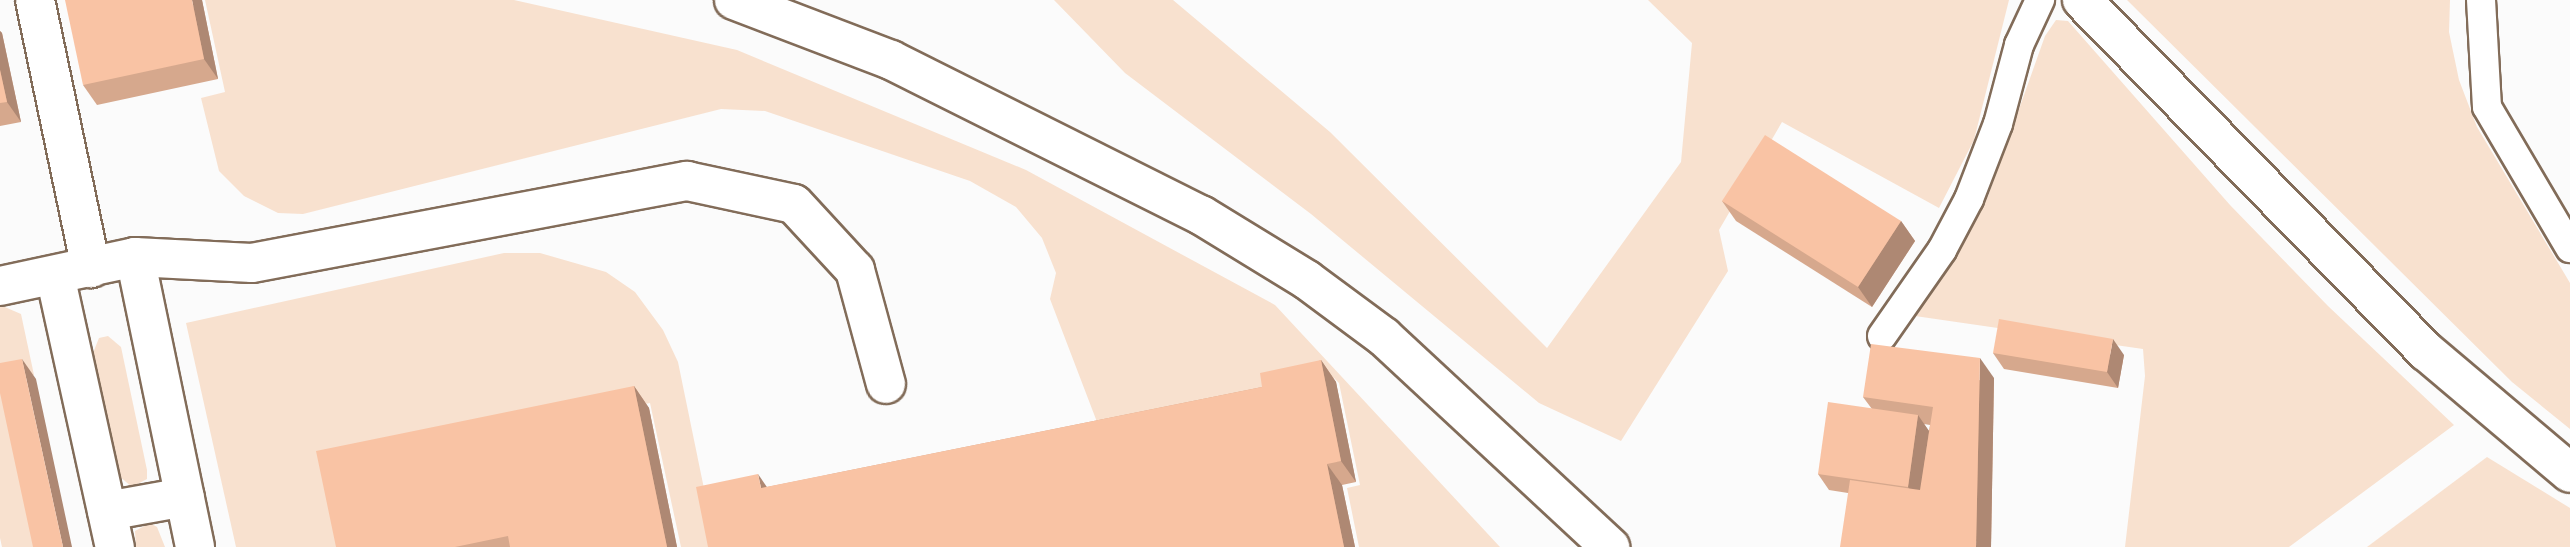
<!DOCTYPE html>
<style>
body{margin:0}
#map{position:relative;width:2570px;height:547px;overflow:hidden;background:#fbfbfb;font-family:Spectral,serif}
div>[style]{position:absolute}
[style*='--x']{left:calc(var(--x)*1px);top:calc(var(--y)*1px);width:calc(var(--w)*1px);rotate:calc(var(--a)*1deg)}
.green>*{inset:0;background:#f8e1cf}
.roads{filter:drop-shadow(2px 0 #826c59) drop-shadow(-2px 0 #826c59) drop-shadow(0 2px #826c59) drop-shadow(0 -2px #826c59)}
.lane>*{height:28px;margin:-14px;padding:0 14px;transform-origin:14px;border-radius:14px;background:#fff}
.street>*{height:38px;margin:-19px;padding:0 19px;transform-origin:19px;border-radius:19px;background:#fff}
.secondary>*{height:38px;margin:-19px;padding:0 19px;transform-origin:19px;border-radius:19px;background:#fff}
.wall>*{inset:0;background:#d6a88d}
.shaded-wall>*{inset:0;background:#ae8873}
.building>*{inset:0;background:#f9c3a4}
span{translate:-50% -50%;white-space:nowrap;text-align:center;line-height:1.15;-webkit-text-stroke:5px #fff;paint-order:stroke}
</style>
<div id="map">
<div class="green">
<i style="clip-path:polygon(205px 0,514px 0,737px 50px,1026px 170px,1275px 305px,1500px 547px,1359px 547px,1347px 488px,1360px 485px,1339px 383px,1334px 378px,1097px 422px,1050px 299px,1056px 273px,1042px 238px,1016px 207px,970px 181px,765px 111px,721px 109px,303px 214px,278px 213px,244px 196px,219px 171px,201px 98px,225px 92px)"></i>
<i style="clip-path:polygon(1054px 0,1173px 0,1330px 132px,1547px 348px,1681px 162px,1692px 43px,1648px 0,2009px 0,1974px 140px,1939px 208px,1782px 122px,1719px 230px,1728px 271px,1621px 441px,1539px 403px,1311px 214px,1125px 73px)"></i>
<i style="clip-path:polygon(2127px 0,2450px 0,2449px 32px,2459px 80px,2477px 127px,2570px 283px,2570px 429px,2512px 382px)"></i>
<i style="clip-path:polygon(2056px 20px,2068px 21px,2230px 205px,2328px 306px,2454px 425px,2289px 547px,2125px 547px,2145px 376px,2143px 349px,1915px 316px,1958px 254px,1988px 196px,2045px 36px)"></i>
<i style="clip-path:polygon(504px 253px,540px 253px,606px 272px,635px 292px,663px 330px,678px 362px,716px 547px,681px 547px,650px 403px,329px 469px,344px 547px,236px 547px,186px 323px)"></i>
<i style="clip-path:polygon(0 305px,21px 314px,34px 375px,4px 382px,39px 547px,2px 547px,0 538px)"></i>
<i style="clip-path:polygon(108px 336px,121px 347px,147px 470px,147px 479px,132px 487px,119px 476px,93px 353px,99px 338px)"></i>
<i style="clip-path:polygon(2487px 457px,2570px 508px,2570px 547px,2367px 547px)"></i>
<i style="clip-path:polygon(150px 523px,157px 527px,165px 547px,136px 547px,135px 531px)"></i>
</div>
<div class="roads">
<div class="lane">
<i style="--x:2481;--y:0;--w:107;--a:86.8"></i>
<i style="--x:2487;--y:107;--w:164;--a:59.5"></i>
<i style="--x:1882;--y:336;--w:105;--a:-55.1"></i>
<i style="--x:1942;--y:250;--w:58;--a:-62.1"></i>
<i style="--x:1969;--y:199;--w:80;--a:-68.9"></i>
<i style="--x:1998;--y:124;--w:82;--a:-75.1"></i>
<i style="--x:2019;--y:45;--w:50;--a:-65"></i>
</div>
<div class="street">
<i style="--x:35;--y:0;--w:274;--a:78.2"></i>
<i style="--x:2082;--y:0;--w:493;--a:45.6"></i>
<i style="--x:2427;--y:352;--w:187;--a:40.2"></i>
<i style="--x:135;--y:257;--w:296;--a:78.3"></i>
<i style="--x:55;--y:275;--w:279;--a:77.6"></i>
<i style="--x:0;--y:286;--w:138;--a:-12.1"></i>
<i style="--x:135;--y:257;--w:117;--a:2.9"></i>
<i style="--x:252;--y:263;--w:443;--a:-10.7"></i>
<i style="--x:687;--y:181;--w:109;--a:12.1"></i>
<i style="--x:794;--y:204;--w:90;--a:47.3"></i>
<i style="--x:855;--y:270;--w:118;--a:74.8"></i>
<i style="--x:107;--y:511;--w:79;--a:-10.2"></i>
</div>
<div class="secondary">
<i style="--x:734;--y:0;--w:168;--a:20.9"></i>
<i style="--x:891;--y:60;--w:347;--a:26.6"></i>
<i style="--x:1201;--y:215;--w:124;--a:31.5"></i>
<i style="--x:1307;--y:280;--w:96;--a:36.5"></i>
<i style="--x:1384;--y:337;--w:309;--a:42.9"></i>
</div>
</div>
<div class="wall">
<i style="clip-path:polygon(202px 0,218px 79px,97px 105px,83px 85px)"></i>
<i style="clip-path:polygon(0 31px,2px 33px,21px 122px,0 126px)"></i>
<i style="clip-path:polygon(1722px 201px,1901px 221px,1915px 241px,1872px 307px,1736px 221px)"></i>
<i style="clip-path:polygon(1993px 353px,2124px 355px,2118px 388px,2004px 369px)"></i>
<i style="clip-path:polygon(1321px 360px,1336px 382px,1356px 482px,1342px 485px,1355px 547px,708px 547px,767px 487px,1262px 387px)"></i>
<i style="clip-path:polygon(evenodd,1994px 378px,1991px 547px,1848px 493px,1829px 490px,1818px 474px,1872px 409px,1863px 397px,1994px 378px,1924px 424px,1930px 425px,1929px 431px,1924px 424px)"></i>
<i style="clip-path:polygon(634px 386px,649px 408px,677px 547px,336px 547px)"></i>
</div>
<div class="shaded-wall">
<i style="clip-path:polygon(192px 0,202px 0,218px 79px,204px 59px)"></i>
<i style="clip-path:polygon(0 31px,2px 33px,21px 122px,7px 102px,0 70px)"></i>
<i style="clip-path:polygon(1901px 221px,1915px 241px,1872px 307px,1858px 287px)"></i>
<i style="clip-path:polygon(2113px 339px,2124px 355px,2118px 388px,2107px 372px)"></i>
<i style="clip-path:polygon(1980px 358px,1994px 378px,1991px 547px,1976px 547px)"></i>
<i style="clip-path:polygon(22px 359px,36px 379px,72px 547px,63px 547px)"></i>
<i style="clip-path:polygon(1321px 360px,1336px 382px,1356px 482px,1341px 461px)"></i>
<i style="clip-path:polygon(634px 386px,649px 408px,677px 547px,667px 547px)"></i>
<i style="clip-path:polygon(1918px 415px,1929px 431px,1919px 503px,1908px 487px)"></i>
<i style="clip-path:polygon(1327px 464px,1342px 485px,1355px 547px,1344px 547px)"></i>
<i style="clip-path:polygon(758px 474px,773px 496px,761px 488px)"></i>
</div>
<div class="building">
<i style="clip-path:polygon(65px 0,192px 0,204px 59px,83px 85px)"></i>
<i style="clip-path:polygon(0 70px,7px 102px,0 103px)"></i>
<i style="clip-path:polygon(1765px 135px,1901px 221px,1858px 287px,1722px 201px)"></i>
<i style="clip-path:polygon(1999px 319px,2113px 339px,2107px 372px,1993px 353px)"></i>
<i style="clip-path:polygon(1871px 344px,1980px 358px,1976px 547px,1840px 547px,1850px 480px,1920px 490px,1933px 407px,1863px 397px)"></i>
<i style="clip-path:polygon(22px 359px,63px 547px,33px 547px,0 393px,0 363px)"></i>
<i style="clip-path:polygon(1321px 360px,1341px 461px,1327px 464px,1344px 547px,708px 547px,696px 487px,758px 474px,761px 488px,1262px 387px,1260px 373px)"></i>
<i style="clip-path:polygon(634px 386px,667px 547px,510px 547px,508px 536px,455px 547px,336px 547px,316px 451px)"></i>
<i style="clip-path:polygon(1828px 402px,1918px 415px,1908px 487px,1818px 474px)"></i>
</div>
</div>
